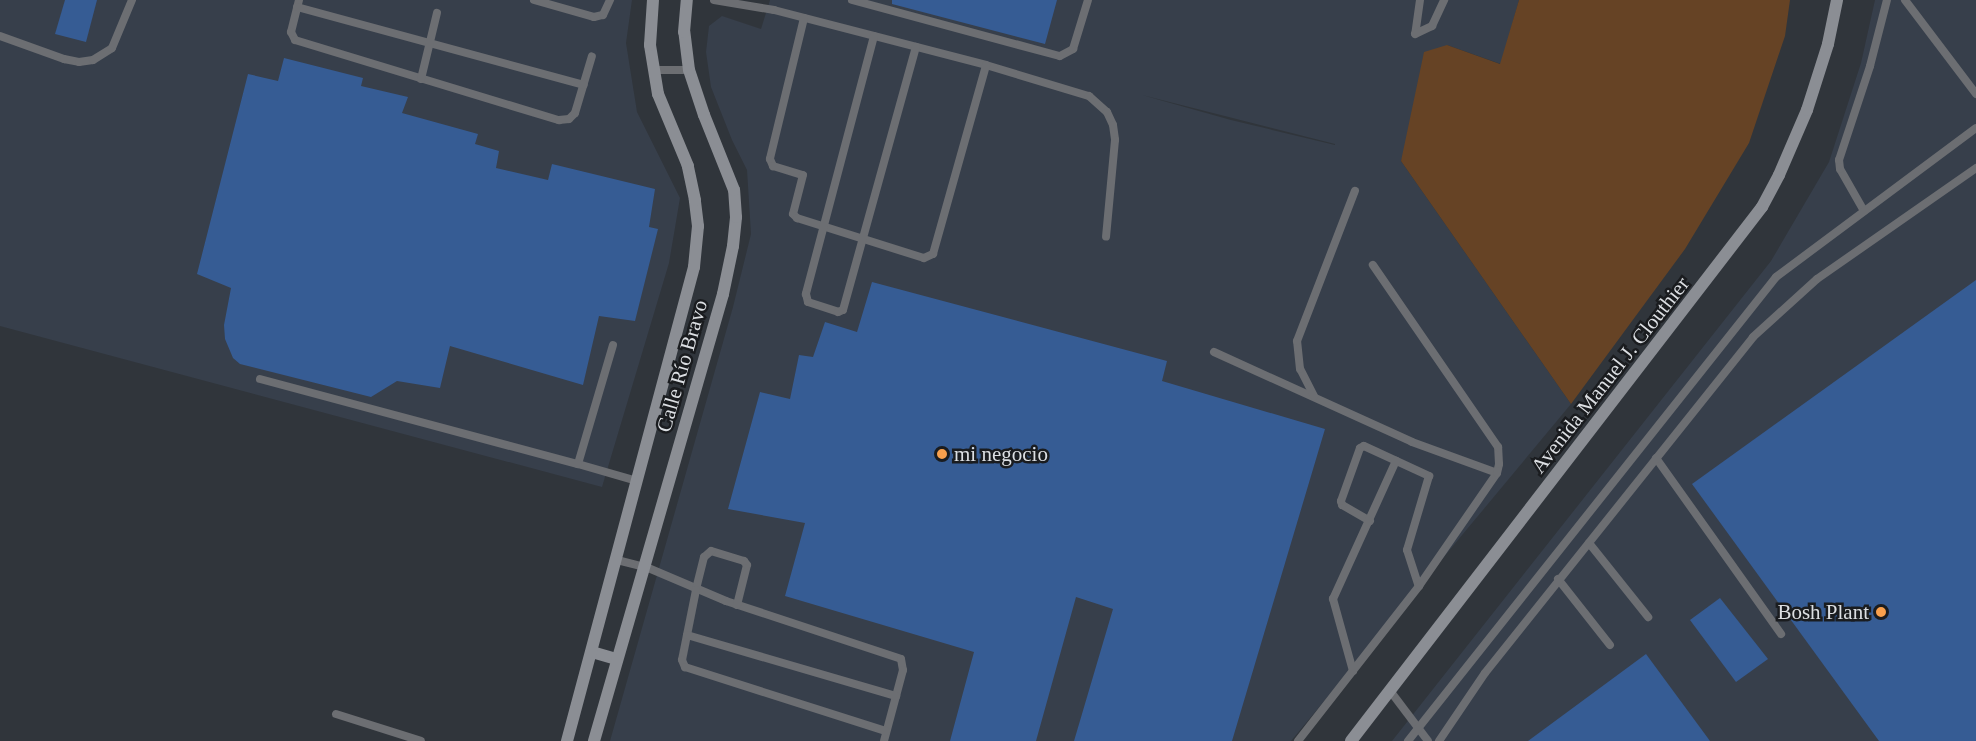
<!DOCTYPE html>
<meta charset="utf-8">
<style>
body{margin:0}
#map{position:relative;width:1976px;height:741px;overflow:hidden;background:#30353b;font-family:Georgia,serif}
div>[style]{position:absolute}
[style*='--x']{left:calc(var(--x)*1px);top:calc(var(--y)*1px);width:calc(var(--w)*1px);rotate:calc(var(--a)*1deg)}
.built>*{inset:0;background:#373f4b}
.green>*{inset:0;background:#664325}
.building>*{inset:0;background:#365c94}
.lane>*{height:8px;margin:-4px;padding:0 4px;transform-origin:4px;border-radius:4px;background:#6c6e72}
.secondary>*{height:12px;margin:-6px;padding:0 6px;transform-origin:6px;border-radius:6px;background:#8b8e94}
.dots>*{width:16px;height:16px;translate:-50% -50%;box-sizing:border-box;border:3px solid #1a1c1f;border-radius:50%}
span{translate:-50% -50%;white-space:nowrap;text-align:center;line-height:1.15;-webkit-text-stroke:5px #1a1c1f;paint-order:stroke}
.street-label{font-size:21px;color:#dcdfe3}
.poi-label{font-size:21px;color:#dcdfe3}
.left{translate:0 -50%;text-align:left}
.right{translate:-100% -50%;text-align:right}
</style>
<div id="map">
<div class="built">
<i style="clip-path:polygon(0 0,632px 0,626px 43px,637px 112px,680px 198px,669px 263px,602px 487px,0 326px)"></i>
<i style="clip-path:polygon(evenodd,770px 0,1519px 0,1501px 64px,1447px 45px,1401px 161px,1571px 404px,1291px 741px,610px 741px,733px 307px,751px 234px,747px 170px,732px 140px,711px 87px,706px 52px,709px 26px,722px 16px,761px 29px,770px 0,1142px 95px,1335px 144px,1335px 145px,1231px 120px,1142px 95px)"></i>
<i style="clip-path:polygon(1875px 0,1976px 0,1976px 741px,1392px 741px,1771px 261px,1829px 162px,1861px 63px)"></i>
</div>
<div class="green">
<i style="clip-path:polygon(1519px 0,1790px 0,1785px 36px,1749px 143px,1685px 249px,1571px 404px,1401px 161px,1424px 52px,1447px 45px,1500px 64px)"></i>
</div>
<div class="building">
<i style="clip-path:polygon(65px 0,97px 0,86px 42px,55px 34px)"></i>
<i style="clip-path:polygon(892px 0,1057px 0,1045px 44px,892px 4px)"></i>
<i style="clip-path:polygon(284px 58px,363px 78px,361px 86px,408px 97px,402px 113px,478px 134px,475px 144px,499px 151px,496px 168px,548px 180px,552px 164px,655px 189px,649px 227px,658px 229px,635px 321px,599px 316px,583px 385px,450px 346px,440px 388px,397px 381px,371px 397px,240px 364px,233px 358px,225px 339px,224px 325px,231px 288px,197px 274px,248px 74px,278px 81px)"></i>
<i style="clip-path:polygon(1976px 280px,1976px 741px,1879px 741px,1692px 484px)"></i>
<i style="clip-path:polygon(872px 282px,1167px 361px,1162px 381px,1325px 429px,1232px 741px,1074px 741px,1113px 609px,1076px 597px,1036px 741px,950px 741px,974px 652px,785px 596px,805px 523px,728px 509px,760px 392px,790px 399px,799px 355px,813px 357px,825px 322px,857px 332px)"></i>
<i style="clip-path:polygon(1720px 598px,1768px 659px,1736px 682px,1690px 620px)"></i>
<i style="clip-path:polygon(1646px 654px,1710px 741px,1528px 741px)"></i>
</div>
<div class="lane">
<i style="--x:299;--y:0;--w:33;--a:104"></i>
<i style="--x:291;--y:32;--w:9;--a:63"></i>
<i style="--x:295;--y:40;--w:276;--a:16.9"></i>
<i style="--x:559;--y:120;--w:10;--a:-6"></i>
<i style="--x:569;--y:119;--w:8;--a:-45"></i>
<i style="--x:575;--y:113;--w:59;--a:-73.4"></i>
<i style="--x:534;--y:0;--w:62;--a:15.8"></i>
<i style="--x:594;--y:17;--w:9;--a:-13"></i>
<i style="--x:603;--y:15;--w:17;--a:-65"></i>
<i style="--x:714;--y:0;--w:61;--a:9.5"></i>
<i style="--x:774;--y:10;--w:219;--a:14.5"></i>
<i style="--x:986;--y:65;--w:108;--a:16.8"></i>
<i style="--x:1089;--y:96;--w:24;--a:42"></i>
<i style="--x:1107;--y:112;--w:14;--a:65"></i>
<i style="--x:1113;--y:125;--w:15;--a:82"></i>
<i style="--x:1115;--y:140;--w:97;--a:95.3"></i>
<i style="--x:852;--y:0;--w:215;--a:15.1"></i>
<i style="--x:1060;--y:56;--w:15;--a:-28"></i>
<i style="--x:1073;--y:49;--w:51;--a:-73"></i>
<i style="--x:1420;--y:0;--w:34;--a:98"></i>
<i style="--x:1415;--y:34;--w:19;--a:-25"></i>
<i style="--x:1432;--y:26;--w:29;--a:-65"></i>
<i style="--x:1905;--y:0;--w:118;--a:52.9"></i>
<i style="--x:297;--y:7;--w:297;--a:15.2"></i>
<i style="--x:804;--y:18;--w:145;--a:103.6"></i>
<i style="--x:770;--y:159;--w:8;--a:67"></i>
<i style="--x:773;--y:166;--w:31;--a:17"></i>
<i style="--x:803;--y:175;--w:40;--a:104.4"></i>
<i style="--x:793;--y:214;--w:6;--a:45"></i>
<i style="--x:797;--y:218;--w:133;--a:17.5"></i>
<i style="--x:924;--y:258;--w:10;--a:-24"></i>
<i style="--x:933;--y:254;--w:196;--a:-74.3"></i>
<i style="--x:0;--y:36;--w:68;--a:19.8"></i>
<i style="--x:64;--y:59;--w:15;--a:11"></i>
<i style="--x:79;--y:62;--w:14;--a:-8"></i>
<i style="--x:93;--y:60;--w:22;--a:-32"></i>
<i style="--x:112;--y:48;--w:52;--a:-67.4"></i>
<i style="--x:874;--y:36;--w:267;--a:104.8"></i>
<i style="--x:806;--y:294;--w:8;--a:76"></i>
<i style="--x:808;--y:302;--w:32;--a:18"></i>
<i style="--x:838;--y:312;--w:5;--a:-22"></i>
<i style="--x:843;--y:310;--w:273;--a:-74.5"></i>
<i style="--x:653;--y:70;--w:36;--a:0"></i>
<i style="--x:421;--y:79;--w:68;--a:-76.4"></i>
<i style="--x:1864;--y:211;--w:48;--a:-119.7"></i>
<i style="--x:1840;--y:169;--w:9;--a:-96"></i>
<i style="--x:1839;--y:160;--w:99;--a:-71.7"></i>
<i style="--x:1870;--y:66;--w:68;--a:-75.6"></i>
<i style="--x:613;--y:345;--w:124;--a:106.4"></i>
<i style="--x:578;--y:464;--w:61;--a:16.1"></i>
<i style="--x:1214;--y:352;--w:217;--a:24.4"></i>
<i style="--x:1412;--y:442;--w:90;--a:20"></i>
<i style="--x:260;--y:379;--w:329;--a:15"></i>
<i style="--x:1314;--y:396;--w:30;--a:-117"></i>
<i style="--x:1300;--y:369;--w:28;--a:-96"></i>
<i style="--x:1297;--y:341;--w:161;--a:-68.9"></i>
<i style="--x:1656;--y:458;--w:216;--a:54.6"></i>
<i style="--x:1370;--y:521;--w:32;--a:-150"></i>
<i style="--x:1342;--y:505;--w:4;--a:-104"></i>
<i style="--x:1341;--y:501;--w:56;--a:-70.3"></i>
<i style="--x:1360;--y:448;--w:4;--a:-27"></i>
<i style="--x:1364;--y:446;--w:72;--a:24.8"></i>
<i style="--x:1429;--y:476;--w:77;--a:106.6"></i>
<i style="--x:1407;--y:550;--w:38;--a:72"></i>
<i style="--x:1589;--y:543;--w:95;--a:51.4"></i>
<i style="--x:617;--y:560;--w:30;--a:14"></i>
<i style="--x:646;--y:567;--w:87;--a:23"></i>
<i style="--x:726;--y:601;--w:184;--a:18.3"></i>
<i style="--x:901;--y:659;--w:11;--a:80"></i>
<i style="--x:903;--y:670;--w:73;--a:105"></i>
<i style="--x:1558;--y:579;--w:84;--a:51.8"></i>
<i style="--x:737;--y:605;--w:41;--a:-76"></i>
<i style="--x:747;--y:565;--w:5;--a:-127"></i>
<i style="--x:744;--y:561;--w:34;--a:-163"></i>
<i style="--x:711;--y:551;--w:9;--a:139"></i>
<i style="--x:704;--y:557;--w:34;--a:104"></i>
<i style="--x:696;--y:590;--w:71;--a:101.3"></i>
<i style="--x:682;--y:660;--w:8;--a:67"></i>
<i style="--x:685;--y:667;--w:211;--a:17.7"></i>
<i style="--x:687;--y:635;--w:218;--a:16.3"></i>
<i style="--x:1353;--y:671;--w:75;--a:-105.5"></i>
<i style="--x:1333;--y:599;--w:152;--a:-65.5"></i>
<i style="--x:1391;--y:692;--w:61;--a:52.9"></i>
<i style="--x:336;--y:714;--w:89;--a:17.6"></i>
<i style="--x:1298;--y:741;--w:197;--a:-52"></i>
<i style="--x:1419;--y:586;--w:137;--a:-55.4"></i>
<i style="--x:1497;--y:473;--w:9;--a:-77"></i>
<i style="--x:1499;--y:464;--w:17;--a:-93"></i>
<i style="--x:1498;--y:447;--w:221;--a:-124.5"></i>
<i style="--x:1408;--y:741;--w:592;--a:-51.58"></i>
<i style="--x:1776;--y:277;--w:249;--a:-36.7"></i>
<i style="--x:1439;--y:741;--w:82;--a:-55.9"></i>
<i style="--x:1485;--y:673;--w:430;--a:-51.4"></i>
<i style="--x:1753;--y:337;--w:86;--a:-42.2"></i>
<i style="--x:1817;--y:279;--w:194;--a:-34.9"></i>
</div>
<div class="secondary">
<i style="--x:592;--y:652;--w:26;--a:16"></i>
<i style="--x:567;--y:741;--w:491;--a:-75"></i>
<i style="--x:694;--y:267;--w:41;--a:-84.4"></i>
<i style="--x:698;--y:226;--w:26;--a:-97"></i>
<i style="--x:695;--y:200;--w:35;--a:-102"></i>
<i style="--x:688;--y:166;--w:78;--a:-112.6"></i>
<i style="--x:658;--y:94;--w:50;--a:-99.3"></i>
<i style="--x:650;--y:45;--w:45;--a:-86.2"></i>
<i style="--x:594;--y:741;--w:465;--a:-73.9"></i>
<i style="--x:723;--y:294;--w:49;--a:-78.2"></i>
<i style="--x:733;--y:246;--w:29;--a:-84"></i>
<i style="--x:736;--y:217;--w:27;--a:-94"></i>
<i style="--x:734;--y:190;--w:81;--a:-111.8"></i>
<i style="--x:704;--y:115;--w:47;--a:-108.4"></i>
<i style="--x:689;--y:70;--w:38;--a:-97"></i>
<i style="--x:684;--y:32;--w:32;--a:-85"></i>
<i style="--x:1351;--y:741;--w:674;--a:-52.42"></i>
<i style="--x:1762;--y:207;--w:36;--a:-62"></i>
<i style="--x:1779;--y:175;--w:71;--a:-66.7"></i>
<i style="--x:1807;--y:110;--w:69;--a:-72.3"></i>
<i style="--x:1828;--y:44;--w:45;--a:-78.4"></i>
</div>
<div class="dots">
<i style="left:942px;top:454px;background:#f9a04d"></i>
<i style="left:1881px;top:612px;background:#f9a04d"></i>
</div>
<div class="street-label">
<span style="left:682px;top:366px;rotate:-74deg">Calle Río Bravo</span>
<span style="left:1610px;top:375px;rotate:-52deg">Avenida Manuel J. Clouthier</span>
</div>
<div class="poi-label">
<span class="left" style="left:954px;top:454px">mi negocio</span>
<span class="right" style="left:1869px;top:612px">Bosh Plant</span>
</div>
</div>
